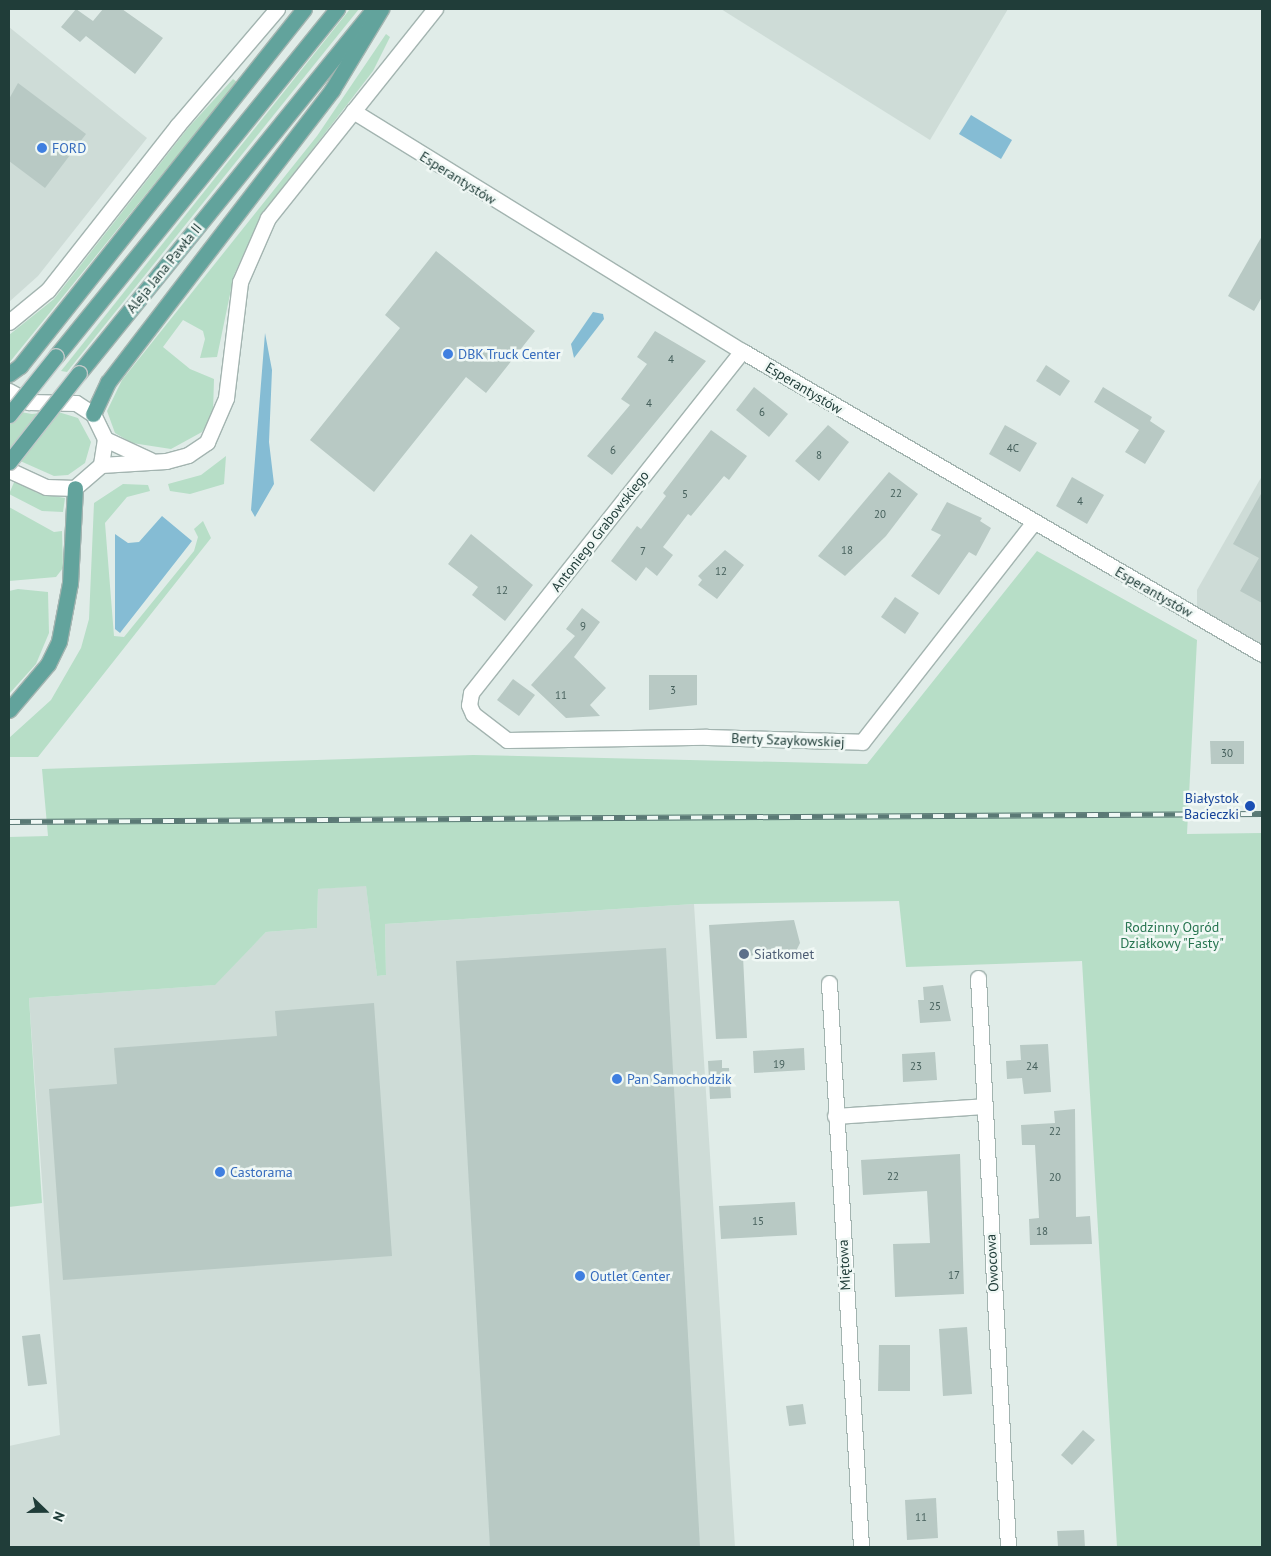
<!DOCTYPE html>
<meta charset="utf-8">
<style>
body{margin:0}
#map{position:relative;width:1271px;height:1556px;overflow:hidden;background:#e0ece8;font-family:"PT Sans",sans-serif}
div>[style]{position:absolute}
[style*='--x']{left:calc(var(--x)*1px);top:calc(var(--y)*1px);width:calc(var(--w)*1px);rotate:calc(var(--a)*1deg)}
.built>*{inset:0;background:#cedcd7}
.green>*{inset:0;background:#b7dec7}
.water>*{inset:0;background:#85bcd4}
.building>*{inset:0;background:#b8c9c4}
.roads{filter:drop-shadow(1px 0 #a3b4b0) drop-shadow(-1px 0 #a3b4b0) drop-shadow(0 1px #a3b4b0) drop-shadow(0 -1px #a3b4b0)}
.minor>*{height:15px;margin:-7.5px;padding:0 7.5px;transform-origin:7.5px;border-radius:7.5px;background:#fff}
.tertiary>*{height:15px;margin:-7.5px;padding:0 7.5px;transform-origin:7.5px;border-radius:7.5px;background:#fff}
.primary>*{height:15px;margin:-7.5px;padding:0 7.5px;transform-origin:7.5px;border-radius:7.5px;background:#62a39c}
.rail>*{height:5.5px;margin-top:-2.75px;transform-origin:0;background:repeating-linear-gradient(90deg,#f0f8f5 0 11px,#5a7975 0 22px);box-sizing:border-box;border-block:1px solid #5a7975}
.bridges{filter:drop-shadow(1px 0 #c1c9c8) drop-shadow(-1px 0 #c1c9c8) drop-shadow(0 1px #c1c9c8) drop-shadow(0 -1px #c1c9c8)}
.primary-bridge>*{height:15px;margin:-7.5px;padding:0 7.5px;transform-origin:7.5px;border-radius:7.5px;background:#62a39c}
.dots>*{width:14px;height:14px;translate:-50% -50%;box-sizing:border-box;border:2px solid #f0f8f5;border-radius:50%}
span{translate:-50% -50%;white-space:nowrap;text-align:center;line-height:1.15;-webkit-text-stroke:5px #f0f8f5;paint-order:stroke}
.number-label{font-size:11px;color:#46605c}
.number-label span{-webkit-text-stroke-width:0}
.shop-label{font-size:14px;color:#366cbe}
.left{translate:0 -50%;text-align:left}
.street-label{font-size:14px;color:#203d39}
.transit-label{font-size:14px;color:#164399}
.right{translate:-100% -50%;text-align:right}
.park-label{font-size:14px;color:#287551}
.service-label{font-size:14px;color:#4e5e75}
.frame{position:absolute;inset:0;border:10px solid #203d39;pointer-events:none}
.north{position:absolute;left:20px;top:1486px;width:50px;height:50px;-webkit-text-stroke:4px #f0f8f5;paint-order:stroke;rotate:112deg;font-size:14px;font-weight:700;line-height:20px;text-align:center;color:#203d39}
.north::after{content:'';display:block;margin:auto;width:18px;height:22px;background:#203d39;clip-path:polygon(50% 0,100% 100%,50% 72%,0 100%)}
</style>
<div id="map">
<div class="built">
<i style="clip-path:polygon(721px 9px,1008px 9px,930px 140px)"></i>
<i style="clip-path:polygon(9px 27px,147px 138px,38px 276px,9px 302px)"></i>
<i style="clip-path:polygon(1262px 476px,1262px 646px,1197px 611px,1197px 590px)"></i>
<i style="clip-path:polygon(366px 885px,377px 976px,386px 975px,385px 924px,694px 904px,735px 1547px,9px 1547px,9px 1446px,60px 1435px,29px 998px,214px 985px,266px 932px,317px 928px,318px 889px)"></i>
</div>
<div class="green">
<i style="clip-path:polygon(350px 9px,359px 9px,67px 372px,61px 371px)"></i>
<i style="clip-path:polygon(386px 34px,390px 37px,373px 71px,261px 216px,234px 275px,217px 357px,200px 358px,205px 339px,203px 331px,183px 320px,163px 347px,190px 369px,214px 379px,213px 413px,202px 432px,171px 449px,132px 443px,115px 433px,107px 411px,122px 380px,317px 136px)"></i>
<i style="clip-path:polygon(233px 79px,237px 82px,9px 363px,9px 335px,54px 299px,188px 128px)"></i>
<i style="clip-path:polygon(9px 410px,32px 414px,55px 411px,78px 418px,91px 442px,85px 463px,68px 475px,54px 476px,9px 456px)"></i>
<i style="clip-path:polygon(226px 456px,224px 484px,190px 494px,170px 491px,168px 484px,201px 475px)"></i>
<i style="clip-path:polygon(15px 480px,37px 493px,65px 498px,63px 512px,42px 511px,9px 494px)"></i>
<i style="clip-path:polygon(123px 484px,148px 485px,150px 491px,127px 497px,105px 523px,114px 636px,124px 637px,194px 551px,198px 537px,194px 529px,203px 521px,211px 538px,38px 757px,9px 757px,9px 738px,51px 700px,81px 648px,89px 619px,94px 503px)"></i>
<i style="clip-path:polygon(9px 507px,54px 532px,62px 531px,63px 568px,56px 577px,9px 581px)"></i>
<i style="clip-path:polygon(1037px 551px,1197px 640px,1187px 834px,1262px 833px,1262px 1547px,1117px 1547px,1082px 961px,906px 967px,899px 901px,694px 904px,385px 924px,386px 975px,377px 976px,366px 886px,318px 889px,317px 928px,266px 932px,215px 985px,29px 998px,42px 1203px,9px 1207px,9px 837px,48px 836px,42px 769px,473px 755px,867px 764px)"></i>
<i style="clip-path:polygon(18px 589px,48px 592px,49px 633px,36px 664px,9px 694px,9px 591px)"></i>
</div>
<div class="water">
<i style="clip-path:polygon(971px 115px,1012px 140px,1001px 159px,959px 134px)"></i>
<i style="clip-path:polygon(593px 312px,603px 314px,604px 319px,574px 358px,571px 344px)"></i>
<i style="clip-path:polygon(265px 333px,272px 370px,269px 442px,274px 484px,255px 517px,251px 510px)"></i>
<i style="clip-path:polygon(162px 516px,192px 541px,120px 633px,115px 629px,115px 534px,128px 543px,139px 542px)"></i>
</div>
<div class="building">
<i style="clip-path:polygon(76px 9px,93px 21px,103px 9px,122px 9px,163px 38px,135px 74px,86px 36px,80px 42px,61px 27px)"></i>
<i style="clip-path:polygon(18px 83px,86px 134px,45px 188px,9px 161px,9px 99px)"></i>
<i style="clip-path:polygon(1262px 236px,1262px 297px,1254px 311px,1228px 296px)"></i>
<i style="clip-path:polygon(436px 251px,535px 331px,486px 393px,466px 377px,374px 492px,310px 440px,400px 328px,385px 315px)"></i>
<i style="clip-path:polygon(655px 331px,706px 361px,612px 475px,587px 456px,630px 405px,621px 399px,647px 364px,637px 357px)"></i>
<i style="clip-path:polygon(1046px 365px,1070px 381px,1060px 396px,1036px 381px)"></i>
<i style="clip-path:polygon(754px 387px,788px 414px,769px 437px,736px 410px)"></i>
<i style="clip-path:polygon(1103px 387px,1152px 417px,1150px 421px,1165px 431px,1145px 464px,1125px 452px,1139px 430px,1094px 402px)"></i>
<i style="clip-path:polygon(828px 425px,849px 442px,819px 481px,795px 461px)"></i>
<i style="clip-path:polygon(1005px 425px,1037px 443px,1020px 472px,989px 454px)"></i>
<i style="clip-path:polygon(711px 430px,747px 456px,729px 480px,724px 476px,691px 516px,688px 514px,663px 547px,673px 555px,657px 576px,646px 567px,636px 581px,611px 561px,637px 526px,641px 529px,666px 496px,663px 493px)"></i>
<i style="clip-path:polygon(889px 472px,918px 494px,886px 536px,845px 576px,818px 556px)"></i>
<i style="clip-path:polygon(1072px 477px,1104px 495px,1087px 524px,1056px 506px)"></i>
<i style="clip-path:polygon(1262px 492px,1262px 603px,1240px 591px,1259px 558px,1233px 544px)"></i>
<i style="clip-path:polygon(947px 502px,982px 518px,980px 521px,991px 528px,976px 556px,969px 552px,939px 595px,911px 576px,941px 535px,931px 530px)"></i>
<i style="clip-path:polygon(471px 534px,533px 585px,505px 621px,472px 595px,478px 587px,448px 564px)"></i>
<i style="clip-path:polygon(725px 550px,744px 565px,717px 599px,698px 585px,702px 580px,698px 576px)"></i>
<i style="clip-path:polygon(895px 597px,919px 613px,905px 634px,881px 617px)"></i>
<i style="clip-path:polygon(582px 608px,600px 622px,574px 657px,606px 688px,590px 705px,600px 716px,566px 718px,531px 685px,575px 636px,566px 629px)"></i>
<i style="clip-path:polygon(649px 675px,697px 675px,697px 705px,649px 710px)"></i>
<i style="clip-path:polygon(513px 679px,535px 695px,519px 716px,497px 700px)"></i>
<i style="clip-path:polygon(1210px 741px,1244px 741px,1244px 764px,1211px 764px)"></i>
<i style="clip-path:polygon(794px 920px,800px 943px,795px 953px,743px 956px,747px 1038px,716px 1039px,709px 925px)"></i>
<i style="clip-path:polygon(666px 948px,700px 1547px,490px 1547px,456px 961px)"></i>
<i style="clip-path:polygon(943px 985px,951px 1021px,920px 1023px,918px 1000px,924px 1000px,923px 987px)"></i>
<i style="clip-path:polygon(374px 1003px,392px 1256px,63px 1280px,49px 1089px,117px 1084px,114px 1048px,277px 1036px,275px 1011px)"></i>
<i style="clip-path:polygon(1048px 1044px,1051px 1092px,1024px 1094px,1022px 1078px,1007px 1079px,1006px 1061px,1021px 1060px,1020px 1045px)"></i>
<i style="clip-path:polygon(804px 1048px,805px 1070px,754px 1073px,753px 1051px)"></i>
<i style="clip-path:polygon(935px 1052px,937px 1080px,903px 1082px,902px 1054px)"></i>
<i style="clip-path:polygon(722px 1060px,722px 1068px,729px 1068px,731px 1098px,710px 1099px,708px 1061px)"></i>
<i style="clip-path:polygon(1075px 1109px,1076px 1217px,1090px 1216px,1092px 1244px,1030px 1245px,1029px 1219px,1039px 1218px,1035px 1145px,1022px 1145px,1021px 1125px,1055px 1123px,1054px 1111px)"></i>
<i style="clip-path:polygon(960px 1154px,964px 1294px,895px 1297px,893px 1244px,930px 1243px,927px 1191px,863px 1195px,861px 1160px)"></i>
<i style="clip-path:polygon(795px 1202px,797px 1235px,721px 1239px,719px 1206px)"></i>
<i style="clip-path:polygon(967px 1327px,972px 1394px,943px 1396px,939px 1329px)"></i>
<i style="clip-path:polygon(40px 1334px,47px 1384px,28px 1386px,22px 1336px)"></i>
<i style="clip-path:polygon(879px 1345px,910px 1345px,910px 1391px,878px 1391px)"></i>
<i style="clip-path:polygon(803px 1404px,806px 1424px,789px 1426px,786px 1406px)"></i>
<i style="clip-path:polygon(1083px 1430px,1095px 1440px,1072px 1465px,1061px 1455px)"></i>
<i style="clip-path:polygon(936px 1498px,938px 1538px,907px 1540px,905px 1500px)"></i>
<i style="clip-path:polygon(1084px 1530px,1085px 1547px,1058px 1547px,1057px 1531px)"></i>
</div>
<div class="roads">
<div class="minor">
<i style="--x:353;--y:111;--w:457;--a:31.7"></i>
<i style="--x:742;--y:351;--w:602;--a:30.23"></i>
<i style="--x:742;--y:351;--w:436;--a:128.4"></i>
<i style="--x:471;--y:693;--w:12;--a:99"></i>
<i style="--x:469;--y:705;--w:10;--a:66"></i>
<i style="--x:473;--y:714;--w:43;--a:37.4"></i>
<i style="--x:507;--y:740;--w:200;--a:-0.9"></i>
<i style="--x:707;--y:737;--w:155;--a:1.8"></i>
<i style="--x:862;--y:742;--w:279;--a:-52"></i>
<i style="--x:105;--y:439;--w:50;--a:25"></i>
<i style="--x:101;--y:465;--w:65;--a:-3.5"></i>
<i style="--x:166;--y:461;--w:23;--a:-15"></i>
<i style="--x:188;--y:455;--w:23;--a:-34"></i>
<i style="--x:207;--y:442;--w:48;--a:-66.6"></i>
<i style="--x:226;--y:398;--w:117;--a:-83.1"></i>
<i style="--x:240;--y:282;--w:70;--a:-66.4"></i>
<i style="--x:268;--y:218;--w:268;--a:-51.4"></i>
<i style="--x:978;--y:978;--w:570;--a:86.98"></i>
<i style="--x:829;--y:983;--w:565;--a:86.75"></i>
<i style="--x:835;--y:1116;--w:149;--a:-3.8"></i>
</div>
<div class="tertiary">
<i style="--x:9;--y:322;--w:50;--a:-39.4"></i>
<i style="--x:48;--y:290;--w:209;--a:-51.8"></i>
<i style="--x:177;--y:126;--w:154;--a:-49.5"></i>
<i style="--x:9;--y:391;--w:23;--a:29"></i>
<i style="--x:29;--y:402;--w:47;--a:1.2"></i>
<i style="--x:76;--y:403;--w:20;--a:33"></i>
<i style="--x:93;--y:414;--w:28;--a:64"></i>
<i style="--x:105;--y:439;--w:26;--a:99"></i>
<i style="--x:101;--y:465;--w:35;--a:139"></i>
<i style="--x:75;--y:488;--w:29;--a:-178"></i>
<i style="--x:46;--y:487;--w:41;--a:-155.3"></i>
</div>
<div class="primary">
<i style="--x:56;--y:356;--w:447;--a:-51"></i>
<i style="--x:79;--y:373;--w:464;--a:-51"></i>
<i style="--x:9;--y:374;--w:14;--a:-36"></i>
<i style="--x:20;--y:366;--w:456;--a:-51.5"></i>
<i style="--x:93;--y:414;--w:35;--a:-65"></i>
<i style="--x:108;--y:382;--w:368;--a:-52.5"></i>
<i style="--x:332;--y:90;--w:95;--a:-58.8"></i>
<i style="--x:9;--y:710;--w:60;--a:-49.7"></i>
<i style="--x:48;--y:664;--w:25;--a:-64"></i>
<i style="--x:59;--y:641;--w:59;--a:-79.3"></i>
<i style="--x:70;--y:583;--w:95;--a:-87"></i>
</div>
</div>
<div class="rail">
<i style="--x:9;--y:822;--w:1253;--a:-0.37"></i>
</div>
<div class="bridges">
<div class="primary-bridge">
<i style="--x:9;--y:415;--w:75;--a:-51.5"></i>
<i style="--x:9;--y:462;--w:113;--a:-51.8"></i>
</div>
</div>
<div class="dots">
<i style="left:42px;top:148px;background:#3f7fe0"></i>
<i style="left:448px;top:354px;background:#3f7fe0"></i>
<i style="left:1250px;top:806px;background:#1a4fb4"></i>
<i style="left:744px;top:954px;background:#5c6f8a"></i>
<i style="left:617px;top:1079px;background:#3f7fe0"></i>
<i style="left:220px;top:1172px;background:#3f7fe0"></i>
<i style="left:580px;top:1276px;background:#3f7fe0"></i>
</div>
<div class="number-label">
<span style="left:671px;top:359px">4</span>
<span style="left:649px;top:403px">4</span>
<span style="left:762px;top:412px">6</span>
<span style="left:1013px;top:448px">4C</span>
<span style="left:613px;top:450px">6</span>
<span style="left:819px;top:455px">8</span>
<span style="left:896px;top:493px">22</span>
<span style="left:685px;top:494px">5</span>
<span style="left:1080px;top:501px">4</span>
<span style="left:880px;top:514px">20</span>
<span style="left:847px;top:550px">18</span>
<span style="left:643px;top:551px">7</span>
<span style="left:721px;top:571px">12</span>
<span style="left:502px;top:590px">12</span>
<span style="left:583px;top:626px">9</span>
<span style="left:673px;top:690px">3</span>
<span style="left:561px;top:695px">11</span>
<span style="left:1227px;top:753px">30</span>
<span style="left:935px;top:1006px">25</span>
<span style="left:779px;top:1064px">19</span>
<span style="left:916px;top:1066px">23</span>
<span style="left:1032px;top:1066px">24</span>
<span style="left:1055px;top:1131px">22</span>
<span style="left:893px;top:1176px">22</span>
<span style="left:1055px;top:1177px">20</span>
<span style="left:758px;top:1221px">15</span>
<span style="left:1042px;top:1231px">18</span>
<span style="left:954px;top:1275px">17</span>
<span style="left:921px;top:1517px">11</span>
</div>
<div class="shop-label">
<span class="left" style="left:52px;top:148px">FORD</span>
<span class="left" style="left:458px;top:354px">DBK Truck Center</span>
<span class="left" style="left:627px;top:1079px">Pan Samochodzik</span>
<span class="left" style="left:230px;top:1172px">Castorama</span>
<span class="left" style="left:590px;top:1276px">Outlet Center</span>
</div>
<div class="street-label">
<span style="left:458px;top:178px;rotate:32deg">Esperantystów</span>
<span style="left:164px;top:268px;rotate:-51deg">Aleja Jana Pawła II</span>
<span style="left:804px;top:388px;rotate:31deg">Esperantystów</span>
<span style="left:600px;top:531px;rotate:-52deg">Antoniego Grabowskiego</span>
<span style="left:1154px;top:592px;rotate:30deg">Esperantystów</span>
<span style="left:788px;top:740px;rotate:2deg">Berty Szaykowskiej</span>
<span style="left:992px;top:1263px;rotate:-93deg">Owocowa</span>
<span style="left:844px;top:1265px;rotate:-93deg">Miętowa</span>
</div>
<div class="transit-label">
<span class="right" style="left:1239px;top:806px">Białystok<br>Bacieczki</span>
</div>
<div class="park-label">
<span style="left:1172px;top:935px">Rodzinny Ogród<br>Działkowy "Fasty"</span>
</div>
<div class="service-label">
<span class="left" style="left:754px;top:954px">Siatkomet</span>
</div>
<div class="frame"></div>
<div class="north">N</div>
</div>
